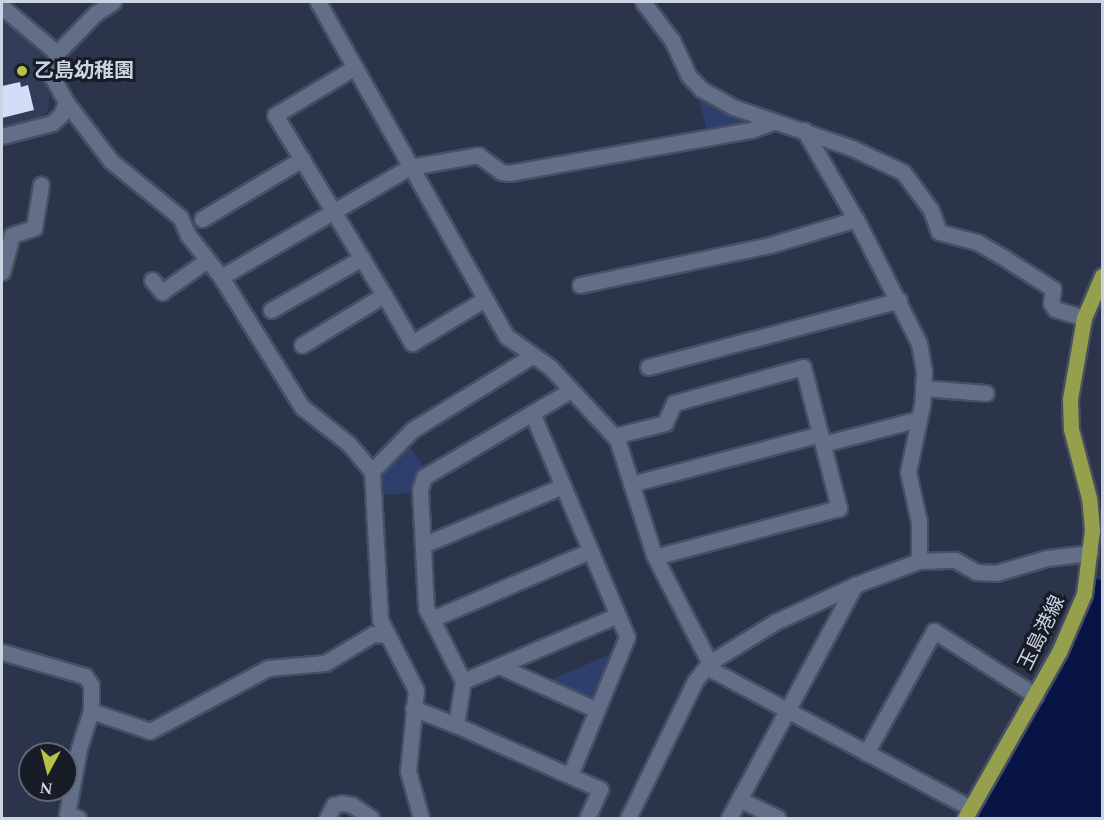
<!DOCTYPE html>
<meta charset="utf-8">
<style>
body{margin:0}
#map{position:relative;width:1104px;height:820px;overflow:hidden;background:#2b344b;font-family:Spectral,"Noto Sans JP",serif}
div>[style]{position:absolute}
[style*='--x']{left:calc(var(--x)*1px);top:calc(var(--y)*1px);width:calc(var(--w)*1px);rotate:calc(var(--a)*1deg)}
.built>*{inset:0;background:#313c59}
.green>*{inset:0;background:#2e3f6e}
.water>*{inset:0;background:#081446}
.building>*{inset:0;background:#d2ddf7}
.roads{filter:drop-shadow(2px 0 #474f63) drop-shadow(-2px 0 #474f63) drop-shadow(0 2px #474f63) drop-shadow(0 -2px #474f63)}
.minor>*{height:15px;margin:-7.5px;padding:0 7.5px;transform-origin:7.5px;border-radius:7.5px;background:#636e88}
.major>*{height:15px;margin:-7.5px;padding:0 7.5px;transform-origin:7.5px;border-radius:7.5px;background:#969f4c}
.dots>*{width:16px;height:16px;translate:-50% -50%;box-sizing:border-box;border:3px solid #181c27;border-radius:50%}
span{translate:-50% -50%;white-space:nowrap;text-align:center;line-height:1.15;-webkit-text-stroke:6px #181c27;paint-order:stroke}
.poi-label{font-size:20px;color:#ccd3e2;font-weight:700}
.left{translate:0 -50%;text-align:left}
.street-label{font-size:20px;color:#ccd3e2}
.frame{position:absolute;inset:0;border:3px solid #ccd3e2;pointer-events:none}
.north{position:absolute;left:18px;top:742px;width:60px;height:60px;box-sizing:border-box;background:#181c27;border:2px solid #606572;border-radius:50%;rotate:187deg;font-size:16px;font-weight:700;line-height:24px;text-align:center;color:#ccd3e2}
.north::after{content:'';display:block;margin:auto;width:21px;height:27px;background:#b9c046;clip-path:polygon(50% 0,100% 100%,50% 72%,0 100%)}
</style>
<div id="map">
<div class="built">
<i style="clip-path:polygon(2px 14px,44px 49px,41px 68px,50px 90px,48px 111px,37px 120px,2px 129px)"></i>
</div>
<div class="green">
<i style="clip-path:polygon(704px 98px,723px 112px,747px 124px,707px 130px,699px 99px)"></i>
<i style="clip-path:polygon(406px 442px,425px 468px,413px 493px,379px 495px,376px 471px)"></i>
<i style="clip-path:polygon(615px 652px,596px 700px,589px 702px,544px 683px)"></i>
</div>
<div class="water">
<i style="clip-path:polygon(1094px 579px,1102px 580px,1102px 818px,976px 818px,1083px 618px)"></i>
</div>
<div class="building">
<i style="clip-path:polygon(20px 82px,21px 87px,28px 85px,34px 110px,2px 118px,2px 86px)"></i>
</div>
<div class="roads">
<div class="minor">
<i style="--x:113;--y:2;--w:20;--a:147"></i>
<i style="--x:96;--y:13;--w:56;--a:134.3"></i>
<i style="--x:57;--y:53;--w:21;--a:109"></i>
<i style="--x:50;--y:73;--w:33;--a:61"></i>
<i style="--x:66;--y:102;--w:74;--a:52.7"></i>
<i style="--x:111;--y:161;--w:89;--a:39.1"></i>
<i style="--x:180;--y:217;--w:20;--a:66"></i>
<i style="--x:188;--y:235;--w:53;--a:51.8"></i>
<i style="--x:221;--y:277;--w:153;--a:58.1"></i>
<i style="--x:302;--y:407;--w:60;--a:38.2"></i>
<i style="--x:349;--y:444;--w:35;--a:50"></i>
<i style="--x:372;--y:471;--w:149;--a:86.9"></i>
<i style="--x:380;--y:620;--w:79;--a:62.8"></i>
<i style="--x:416;--y:690;--w:81;--a:95.6"></i>
<i style="--x:408;--y:771;--w:49;--a:74.5"></i>
<i style="--x:318;--y:2;--w:383;--a:60.6"></i>
<i style="--x:506;--y:336;--w:54;--a:35.2"></i>
<i style="--x:550;--y:367;--w:98;--a:47.1"></i>
<i style="--x:617;--y:439;--w:122;--a:72.3"></i>
<i style="--x:654;--y:555;--w:131;--a:62.7"></i>
<i style="--x:714;--y:671;--w:291;--a:28.1"></i>
<i style="--x:643;--y:2;--w:48;--a:52.7"></i>
<i style="--x:672;--y:40;--w:38;--a:65"></i>
<i style="--x:688;--y:75;--w:19;--a:47"></i>
<i style="--x:701;--y:89;--w:37;--a:29"></i>
<i style="--x:733;--y:107;--w:126;--a:19"></i>
<i style="--x:852;--y:148;--w:56;--a:25.2"></i>
<i style="--x:903;--y:172;--w:47;--a:53.6"></i>
<i style="--x:931;--y:210;--w:23;--a:70"></i>
<i style="--x:939;--y:232;--w:39;--a:15"></i>
<i style="--x:977;--y:242;--w:34;--a:30"></i>
<i style="--x:1006;--y:259;--w:56;--a:32.6"></i>
<i style="--x:1053;--y:289;--w:14;--a:98"></i>
<i style="--x:1051;--y:303;--w:7;--a:56"></i>
<i style="--x:1055;--y:309;--w:30;--a:17"></i>
<i style="--x:2;--y:7;--w:72;--a:39.9"></i>
<i style="--x:355;--y:67;--w:93;--a:149"></i>
<i style="--x:275;--y:115;--w:210;--a:58.8"></i>
<i style="--x:804;--y:130;--w:108;--a:59.9"></i>
<i style="--x:858;--y:223;--w:135;--a:63.1"></i>
<i style="--x:919;--y:343;--w:29;--a:80"></i>
<i style="--x:924;--y:372;--w:33;--a:93"></i>
<i style="--x:922;--y:405;--w:68;--a:101.8"></i>
<i style="--x:908;--y:472;--w:51;--a:77.6"></i>
<i style="--x:919;--y:522;--w:39;--a:90"></i>
<i style="--x:2;--y:136;--w:52;--a:-14.6"></i>
<i style="--x:52;--y:123;--w:12;--a:-42"></i>
<i style="--x:61;--y:115;--w:14;--a:-69"></i>
<i style="--x:202;--y:219;--w:117;--a:-31"></i>
<i style="--x:2;--y:272;--w:38;--a:-75"></i>
<i style="--x:12;--y:235;--w:23;--a:-18"></i>
<i style="--x:34;--y:228;--w:44;--a:-80.8"></i>
<i style="--x:221;--y:277;--w:219;--a:-30.2"></i>
<i style="--x:410;--y:167;--w:69;--a:-10"></i>
<i style="--x:478;--y:155;--w:29;--a:36"></i>
<i style="--x:501;--y:172;--w:8;--a:7"></i>
<i style="--x:509;--y:173;--w:246;--a:-10.1"></i>
<i style="--x:751;--y:130;--w:23;--a:-20"></i>
<i style="--x:152;--y:280;--w:16;--a:50"></i>
<i style="--x:162;--y:292;--w:55;--a:-35.4"></i>
<i style="--x:580;--y:285;--w:194;--a:-11.9"></i>
<i style="--x:770;--y:245;--w:90;--a:-16.8"></i>
<i style="--x:271;--y:310;--w:105;--a:-29.7"></i>
<i style="--x:302;--y:345;--w:96;--a:-31.4"></i>
<i style="--x:384;--y:295;--w:56;--a:59.7"></i>
<i style="--x:412;--y:343;--w:85;--a:-31.1"></i>
<i style="--x:648;--y:367;--w:260;--a:-14.9"></i>
<i style="--x:923;--y:388;--w:63;--a:4.5"></i>
<i style="--x:571;--y:390;--w:171;--a:149.4"></i>
<i style="--x:424;--y:477;--w:13;--a:108"></i>
<i style="--x:420;--y:489;--w:119;--a:87.1"></i>
<i style="--x:426;--y:608;--w:82;--a:63.1"></i>
<i style="--x:463;--y:681;--w:45;--a:99"></i>
<i style="--x:456;--y:725;--w:158;--a:24"></i>
<i style="--x:600;--y:789;--w:32;--a:114"></i>
<i style="--x:532;--y:413;--w:243;--a:67"></i>
<i style="--x:627;--y:637;--w:149;--a:112.4"></i>
<i style="--x:614;--y:436;--w:53;--a:-14.3"></i>
<i style="--x:665;--y:423;--w:22;--a:-66"></i>
<i style="--x:674;--y:403;--w:134;--a:-15.6"></i>
<i style="--x:803;--y:367;--w:146;--a:75.7"></i>
<i style="--x:839;--y:508;--w:190;--a:165.1"></i>
<i style="--x:823;--y:444;--w:99;--a:-14.6"></i>
<i style="--x:372;--y:471;--w:57;--a:-45.7"></i>
<i style="--x:412;--y:430;--w:141;--a:-31.7"></i>
<i style="--x:631;--y:484;--w:196;--a:-14.8"></i>
<i style="--x:423;--y:545;--w:152;--a:-22.9"></i>
<i style="--x:432;--y:619;--w:172;--a:-23.3"></i>
<i style="--x:2;--y:652;--w:86;--a:16.1"></i>
<i style="--x:85;--y:676;--w:11;--a:56"></i>
<i style="--x:91;--y:685;--w:26;--a:90"></i>
<i style="--x:91;--y:711;--w:62;--a:18.7"></i>
<i style="--x:150;--y:731;--w:134;--a:-28.1"></i>
<i style="--x:268;--y:668;--w:57;--a:-5"></i>
<i style="--x:325;--y:663;--w:56;--a:-31.1"></i>
<i style="--x:373;--y:634;--w:13;--a:4"></i>
<i style="--x:499;--y:666;--w:107;--a:24.2"></i>
<i style="--x:463;--y:681;--w:168;--a:-23.1"></i>
<i style="--x:413;--y:708;--w:46;--a:21.6"></i>
<i style="--x:866;--y:753;--w:140;--a:-60.9"></i>
<i style="--x:934;--y:631;--w:120;--a:32.4"></i>
<i style="--x:739;--y:799;--w:43;--a:26"></i>
<i style="--x:78;--y:818;--w:12;--a:-160"></i>
<i style="--x:67;--y:814;--w:67;--a:-79.7"></i>
<i style="--x:79;--y:748;--w:39;--a:-72"></i>
<i style="--x:327;--y:818;--w:15;--a:-62"></i>
<i style="--x:334;--y:805;--w:8;--a:-14"></i>
<i style="--x:342;--y:803;--w:10;--a:11"></i>
<i style="--x:352;--y:805;--w:23;--a:34"></i>
<i style="--x:628;--y:818;--w:153;--a:-63.9"></i>
<i style="--x:695;--y:681;--w:23;--a:-52"></i>
<i style="--x:709;--y:663;--w:78;--a:-31.8"></i>
<i style="--x:775;--y:622;--w:88;--a:-24.8"></i>
<i style="--x:855;--y:585;--w:68;--a:-20.6"></i>
<i style="--x:919;--y:561;--w:36;--a:-2"></i>
<i style="--x:955;--y:560;--w:25;--a:29"></i>
<i style="--x:977;--y:572;--w:19;--a:3"></i>
<i style="--x:996;--y:573;--w:53;--a:-16.4"></i>
<i style="--x:1047;--y:558;--w:43;--a:-6.6"></i>
<i style="--x:729;--y:818;--w:265;--a:-61.6"></i>
</div>
<div class="major">
<i style="--x:965;--y:818;--w:191;--a:-60.5"></i>
<i style="--x:1059;--y:652;--w:63;--a:-66.7"></i>
<i style="--x:1084;--y:594;--w:64;--a:-82.9"></i>
<i style="--x:1092;--y:530;--w:32;--a:-95"></i>
<i style="--x:1089;--y:498;--w:71;--a:-104.6"></i>
<i style="--x:1071;--y:429;--w:30;--a:-92"></i>
<i style="--x:1070;--y:399;--w:82;--a:-80.2"></i>
<i style="--x:1084;--y:318;--w:46;--a:-66.8"></i>
</div>
</div>
<div class="dots">
<i style="left:22px;top:71px;background:#b9c046"></i>
</div>
<div class="poi-label">
<span class="left" style="left:34px;top:71px">乙島幼稚園</span>
</div>
<div class="street-label">
<span style="left:1042px;top:633px;rotate:-64deg">玉島港線</span>
</div>
<div class="frame"></div>
<div class="north">N</div>
</div>
